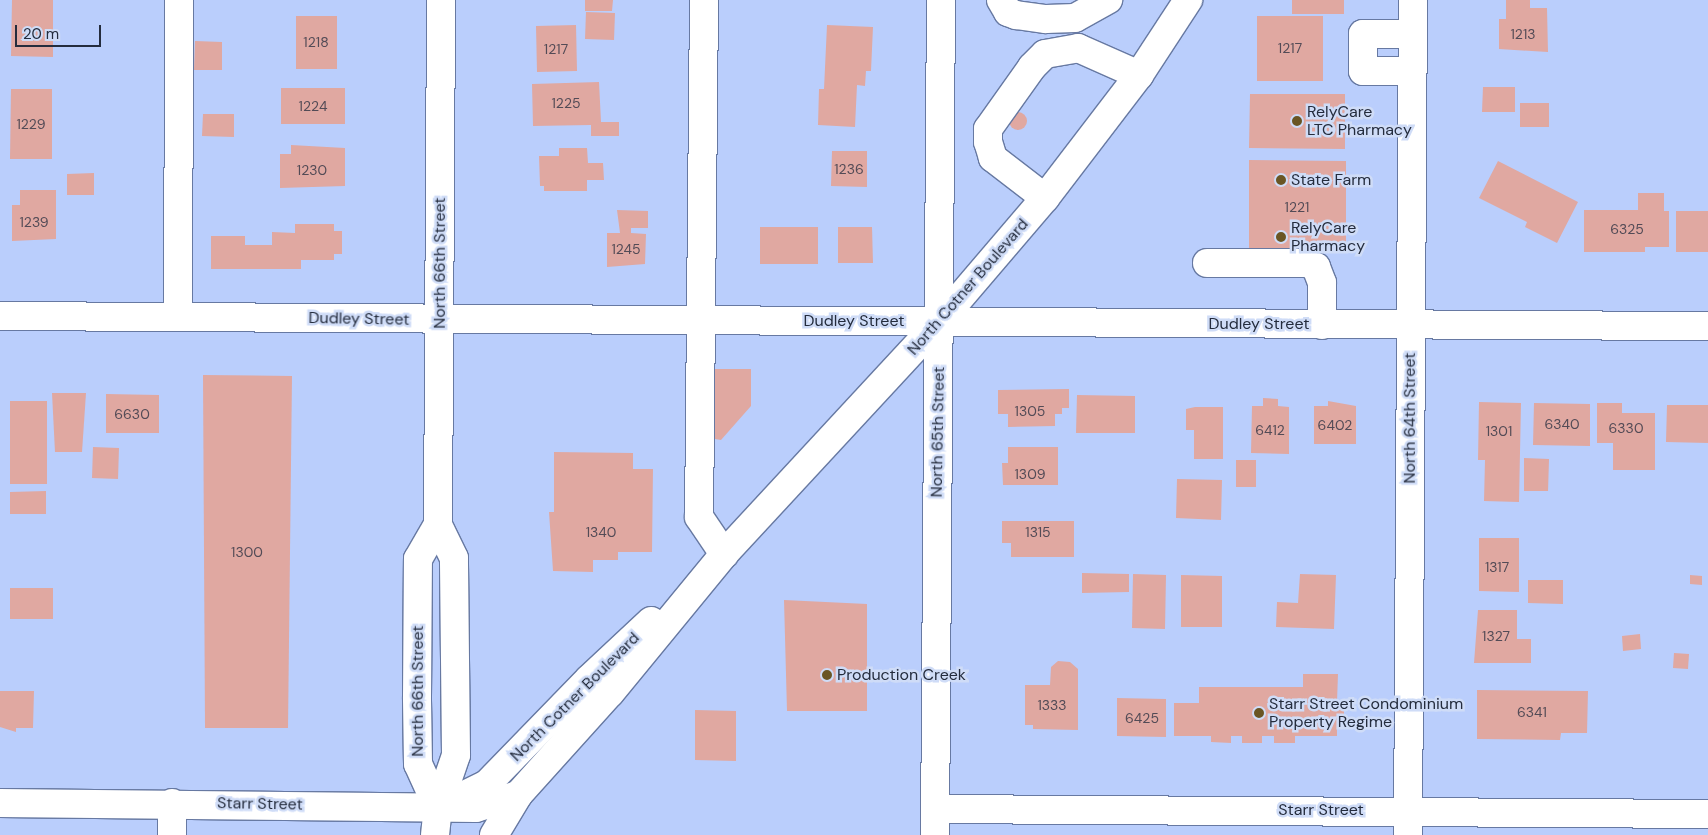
<!DOCTYPE html>
<style>
body{margin:0}
#map{position:relative;width:1708px;height:835px;overflow:hidden;background:#bacefc;font-family:"DM Sans",sans-serif}
div>[style]{position:absolute}
[style*='--x']{left:calc(var(--x)*1px);top:calc(var(--y)*1px);width:calc(var(--w)*1px);rotate:calc(var(--a)*1deg)}
.building>*{inset:0;background:#e0a8a1}
.round{border-radius:50%}
.roads{filter:drop-shadow(1px 0 #6779a2) drop-shadow(-1px 0 #6779a2) drop-shadow(0 1px #6779a2) drop-shadow(0 -1px #6779a2)}
.minor>*{height:28px;margin:-14px;padding:0 14px;transform-origin:14px;border-radius:14px;background:#fff}
.major>*{height:28px;margin:-14px;padding:0 14px;transform-origin:14px;border-radius:14px;background:#fff}
.dots>*{width:14px;height:14px;translate:-50% -50%;box-sizing:border-box;border:2px solid #cfdcf7;border-radius:50%}
span{translate:-50% -50%;white-space:nowrap;text-align:center;line-height:1.15;-webkit-text-stroke:5px #cfdcf7;paint-order:stroke}
.number-label{font-size:14px;color:#534b56}
.number-label span{-webkit-text-stroke-width:0}
.poi-label{font-size:16px;color:#242c3d}
.left{translate:0 -50%;text-align:left}
.street-label{font-size:16px;color:#242c3d}
.scale{position:absolute;left:15px;top:25px;width:86px;height:22px;box-sizing:border-box;border:2px solid #242c3d;border-top:0;padding-left:6px;font-size:15px;line-height:18px;white-space:nowrap;color:#242c3d;-webkit-text-stroke:4px #cfdcf7;paint-order:stroke}
</style>
<div id="map">
<div class="building">
<i style="clip-path:polygon(12px 0,53px 0,53px 57px,11px 56px)"></i>
<i style="clip-path:polygon(585px 0,613px 0,612px 11px,585px 11px)"></i>
<i style="clip-path:polygon(1292px 0,1344px 0,1344px 14px,1292px 14px)"></i>
<i style="clip-path:polygon(1506px 0,1530px 0,1530px 8px,1547px 8px,1548px 52px,1499px 49px,1499px 19px,1506px 19px)"></i>
<i style="clip-path:polygon(586px 12px,615px 13px,614px 40px,585px 39px)"></i>
<i style="clip-path:polygon(296px 16px,337px 16px,337px 69px,296px 69px)"></i>
<i style="clip-path:polygon(1257px 16px,1323px 16px,1323px 81px,1257px 81px)"></i>
<i style="clip-path:polygon(576px 25px,577px 71px,537px 72px,536px 26px)"></i>
<i style="clip-path:polygon(827px 25px,873px 27px,871px 71px,866px 71px,865px 86px,857px 85px,855px 127px,818px 125px,819px 89px,824px 89px)"></i>
<i style="clip-path:polygon(195px 41px,222px 42px,222px 70px,194px 70px)"></i>
<i style="clip-path:polygon(599px 82px,601px 122px,619px 122px,619px 136px,591px 136px,591px 125px,533px 126px,532px 84px)"></i>
<i style="clip-path:polygon(1483px 87px,1515px 87px,1515px 112px,1482px 112px)"></i>
<i style="clip-path:polygon(281px 88px,345px 88px,345px 124px,281px 124px)"></i>
<i style="clip-path:polygon(11px 89px,52px 89px,52px 159px,10px 159px)"></i>
<i style="clip-path:polygon(1250px 94px,1345px 94px,1345px 149px,1249px 148px)"></i>
<i style="clip-path:polygon(1520px 103px,1549px 103px,1549px 127px,1520px 127px)"></i>
<i class="round" style="left:1009px;top:112px;width:18px;height:18px"></i>
<i style="clip-path:polygon(203px 114px,234px 114px,234px 137px,202px 136px)"></i>
<i style="clip-path:polygon(291px 145px,345px 148px,345px 186px,280px 188px,280px 154px,291px 154px)"></i>
<i style="clip-path:polygon(559px 148px,587px 148px,588px 163px,603px 163px,604px 180px,587px 180px,587px 191px,544px 191px,544px 186px,540px 186px,539px 156px,559px 156px)"></i>
<i style="clip-path:polygon(832px 151px,867px 151px,867px 187px,831px 186px)"></i>
<i style="clip-path:polygon(1249px 160px,1346px 161px,1346px 253px,1249px 253px)"></i>
<i style="clip-path:polygon(1498px 161px,1578px 202px,1557px 243px,1525px 227px,1527px 222px,1479px 198px)"></i>
<i style="clip-path:polygon(94px 173px,94px 195px,67px 195px,67px 174px)"></i>
<i style="clip-path:polygon(20px 190px,56px 190px,56px 239px,12px 241px,12px 205px,20px 205px)"></i>
<i style="clip-path:polygon(1638px 193px,1664px 193px,1664px 211px,1669px 211px,1669px 247px,1645px 247px,1645px 252px,1584px 252px,1584px 210px,1638px 210px)"></i>
<i style="clip-path:polygon(617px 210px,648px 211px,648px 228px,631px 228px,631px 233px,646px 234px,645px 264px,607px 267px,607px 233px,620px 233px)"></i>
<i style="clip-path:polygon(1676px 211px,1708px 211px,1708px 252px,1676px 252px)"></i>
<i style="clip-path:polygon(295px 224px,334px 224px,334px 231px,342px 231px,342px 254px,334px 254px,334px 260px,301px 260px,301px 269px,211px 269px,211px 236px,245px 236px,245px 245px,272px 245px,272px 232px,295px 233px)"></i>
<i style="clip-path:polygon(760px 227px,818px 227px,818px 264px,760px 264px)"></i>
<i style="clip-path:polygon(838px 227px,872px 227px,873px 263px,838px 263px)"></i>
<i style="clip-path:polygon(714px 369px,751px 369px,751px 406px,721px 440px,715px 439px)"></i>
<i style="clip-path:polygon(203px 375px,292px 376px,288px 728px,205px 728px)"></i>
<i style="clip-path:polygon(1069px 389px,1069px 408px,1062px 408px,1062px 414px,1055px 414px,1055px 426px,1008px 427px,1008px 414px,998px 414px,998px 390px)"></i>
<i style="clip-path:polygon(52px 393px,86px 393px,82px 452px,55px 452px)"></i>
<i style="clip-path:polygon(106px 394px,159px 395px,159px 433px,106px 433px)"></i>
<i style="clip-path:polygon(1077px 395px,1135px 396px,1135px 433px,1076px 433px)"></i>
<i style="clip-path:polygon(1263px 398px,1278px 399px,1278px 406px,1289px 407px,1289px 454px,1251px 453px,1252px 406px,1263px 406px)"></i>
<i style="clip-path:polygon(10px 401px,47px 401px,47px 484px,10px 484px)"></i>
<i style="clip-path:polygon(1328px 401px,1356px 406px,1356px 444px,1314px 444px,1314px 406px,1328px 406px)"></i>
<i style="clip-path:polygon(1479px 402px,1521px 403px,1519px 502px,1484px 501px,1485px 460px,1478px 460px)"></i>
<i style="clip-path:polygon(1534px 403px,1590px 404px,1590px 446px,1533px 445px)"></i>
<i style="clip-path:polygon(1597px 403px,1622px 403px,1622px 413px,1655px 413px,1655px 470px,1613px 470px,1613px 443px,1597px 443px)"></i>
<i style="clip-path:polygon(1667px 405px,1708px 405px,1708px 443px,1666px 442px)"></i>
<i style="clip-path:polygon(1195px 407px,1223px 407px,1223px 459px,1194px 459px,1194px 430px,1186px 430px,1186px 409px)"></i>
<i style="clip-path:polygon(93px 447px,119px 448px,118px 479px,92px 478px)"></i>
<i style="clip-path:polygon(1008px 447px,1058px 447px,1058px 485px,1003px 485px,1002px 463px,1008px 463px)"></i>
<i style="clip-path:polygon(554px 452px,633px 453px,633px 469px,653px 469px,652px 552px,618px 552px,618px 560px,593px 560px,593px 572px,553px 571px,549px 512px,554px 512px)"></i>
<i style="clip-path:polygon(1524px 458px,1549px 459px,1548px 491px,1524px 491px)"></i>
<i style="clip-path:polygon(1236px 460px,1256px 460px,1256px 487px,1236px 487px)"></i>
<i style="clip-path:polygon(1177px 479px,1222px 480px,1221px 520px,1176px 518px)"></i>
<i style="clip-path:polygon(46px 491px,46px 514px,10px 514px,10px 492px)"></i>
<i style="clip-path:polygon(1002px 521px,1074px 521px,1074px 557px,1011px 557px,1011px 543px,1002px 543px)"></i>
<i style="clip-path:polygon(1479px 538px,1519px 538px,1519px 592px,1479px 591px)"></i>
<i style="clip-path:polygon(1082px 573px,1129px 574px,1129px 592px,1082px 593px)"></i>
<i style="clip-path:polygon(1133px 574px,1166px 575px,1165px 629px,1132px 628px)"></i>
<i style="clip-path:polygon(1300px 574px,1336px 575px,1334px 629px,1276px 627px,1277px 602px,1298px 603px)"></i>
<i style="clip-path:polygon(1181px 575px,1222px 576px,1222px 627px,1181px 627px)"></i>
<i style="clip-path:polygon(1690px 575px,1702px 576px,1702px 585px,1690px 584px)"></i>
<i style="clip-path:polygon(1528px 580px,1563px 580px,1563px 604px,1528px 603px)"></i>
<i style="clip-path:polygon(10px 588px,53px 588px,53px 619px,10px 619px)"></i>
<i style="clip-path:polygon(784px 600px,867px 604px,867px 711px,787px 711px)"></i>
<i style="clip-path:polygon(1478px 610px,1517px 610px,1517px 639px,1531px 639px,1531px 663px,1474px 663px)"></i>
<i style="clip-path:polygon(1640px 634px,1641px 649px,1623px 651px,1622px 636px)"></i>
<i style="clip-path:polygon(1674px 653px,1689px 654px,1688px 669px,1673px 668px)"></i>
<i style="clip-path:polygon(1058px 661px,1070px 662px,1078px 669px,1078px 730px,1033px 729px,1033px 725px,1025px 725px,1025px 685px,1050px 685px,1051px 667px)"></i>
<i style="clip-path:polygon(1303px 674px,1338px 674px,1337px 702px,1344px 702px,1344px 723px,1337px 722px,1337px 736px,1295px 736px,1295px 743px,1274px 743px,1274px 736px,1262px 736px,1262px 743px,1242px 743px,1242px 736px,1231px 736px,1231px 743px,1211px 742px,1211px 736px,1174px 736px,1174px 703px,1199px 703px,1199px 687px,1303px 687px)"></i>
<i style="clip-path:polygon(1477px 690px,1588px 691px,1587px 733px,1561px 733px,1560px 740px,1477px 739px)"></i>
<i style="clip-path:polygon(0 691px,34px 691px,33px 728px,16px 728px,16px 732px,0 727px)"></i>
<i style="clip-path:polygon(1117px 698px,1166px 699px,1166px 737px,1117px 736px)"></i>
<i style="clip-path:polygon(695px 710px,736px 711px,736px 761px,695px 760px)"></i>
</div>
<div class="roads">
<div class="minor">
<i style="--x:704;--y:0;--w:517;--a:90.55"></i>
<i style="--x:699;--y:517;--w:45;--a:56"></i>
<i style="--x:1001;--y:0;--w:14;--a:60"></i>
<i style="--x:1008;--y:12;--w:9;--a:21"></i>
<i style="--x:1016;--y:15;--w:30;--a:8"></i>
<i style="--x:1046;--y:19;--w:29;--a:-2"></i>
<i style="--x:1075;--y:18;--w:38;--a:-29"></i>
<i style="--x:1412;--y:34;--w:49;--a:180"></i>
<i style="--x:1363;--y:34;--w:37;--a:90"></i>
<i style="--x:1363;--y:71;--w:49;--a:0"></i>
<i style="--x:1045;--y:198;--w:66;--a:-142.4"></i>
<i style="--x:993;--y:158;--w:17;--a:-107"></i>
<i style="--x:988;--y:142;--w:13;--a:-90"></i>
<i style="--x:988;--y:129;--w:76;--a:-54.6"></i>
<i style="--x:1032;--y:67;--w:18;--a:-45"></i>
<i style="--x:1045;--y:54;--w:34;--a:-10"></i>
<i style="--x:1078;--y:48;--w:67;--a:23.9"></i>
<i style="--x:1207;--y:263;--w:100;--a:0"></i>
<i style="--x:1307;--y:263;--w:10;--a:24"></i>
<i style="--x:1316;--y:267;--w:17;--a:69"></i>
<i style="--x:1322;--y:283;--w:42;--a:90"></i>
<i style="--x:0;--y:316;--w:1708;--a:0.34"></i>
<i style="--x:178;--y:317;--w:317;--a:-89.8"></i>
<i style="--x:0;--y:803;--w:476;--a:0.6"></i>
<i style="--x:476;--y:808;--w:44;--a:-17.2"></i>
<i style="--x:172;--y:803;--w:32;--a:90"></i>
<i style="--x:935;--y:809;--w:773;--a:0.37"></i>
<i style="--x:935;--y:835;--w:835;--a:-89.59"></i>
<i style="--x:1408;--y:835;--w:835;--a:-89.66"></i>
</div>
<div class="major">
<i style="--x:438;--y:808;--w:55;--a:-26.1"></i>
<i style="--x:487;--y:784;--w:146;--a:-45.8"></i>
<i style="--x:589;--y:679;--w:85;--a:-43.1"></i>
<i style="--x:438;--y:808;--w:48;--a:-114.4"></i>
<i style="--x:418;--y:764;--w:67;--a:-90.9"></i>
<i style="--x:417;--y:697;--w:138;--a:-89.6"></i>
<i style="--x:418;--y:559;--w:39;--a:-60"></i>
<i style="--x:435;--y:835;--w:27;--a:-84"></i>
<i style="--x:438;--y:808;--w:56;--a:-71.2"></i>
<i style="--x:456;--y:755;--w:197;--a:-90.6"></i>
<i style="--x:454;--y:558;--w:37;--a:-116"></i>
<i style="--x:438;--y:525;--w:525;--a:-89.67"></i>
<i style="--x:494;--y:835;--w:47;--a:-59"></i>
<i style="--x:518;--y:795;--w:137;--a:-48"></i>
<i style="--x:610;--y:693;--w:180;--a:-50.6"></i>
<i style="--x:724;--y:554;--w:318;--a:-47.2"></i>
<i style="--x:940;--y:321;--w:162;--a:-49.5"></i>
<i style="--x:1045;--y:198;--w:155;--a:-52.6"></i>
<i style="--x:1139;--y:75;--w:90;--a:-56.8"></i>
</div>
</div>
<div class="dots">
<i style="left:1297px;top:121px;background:#6a5524"></i>
<i style="left:1281px;top:180px;background:#6a5524"></i>
<i style="left:1281px;top:237px;background:#6a5524"></i>
<i style="left:827px;top:675px;background:#6a5524"></i>
<i style="left:1259px;top:713px;background:#6a5524"></i>
</div>
<div class="number-label">
<span style="left:1523px;top:34px">1213</span>
<span style="left:316px;top:42px">1218</span>
<span style="left:1290px;top:48px">1217</span>
<span style="left:556px;top:49px">1217</span>
<span style="left:566px;top:103px">1225</span>
<span style="left:313px;top:106px">1224</span>
<span style="left:31px;top:124px">1229</span>
<span style="left:849px;top:169px">1236</span>
<span style="left:312px;top:170px">1230</span>
<span style="left:1297px;top:207px">1221</span>
<span style="left:34px;top:222px">1239</span>
<span style="left:1627px;top:229px">6325</span>
<span style="left:626px;top:249px">1245</span>
<span style="left:1030px;top:411px">1305</span>
<span style="left:132px;top:414px">6630</span>
<span style="left:1562px;top:424px">6340</span>
<span style="left:1335px;top:425px">6402</span>
<span style="left:1626px;top:428px">6330</span>
<span style="left:1270px;top:430px">6412</span>
<span style="left:1499px;top:431px">1301</span>
<span style="left:1030px;top:474px">1309</span>
<span style="left:601px;top:532px">1340</span>
<span style="left:1038px;top:532px">1315</span>
<span style="left:247px;top:552px">1300</span>
<span style="left:1497px;top:567px">1317</span>
<span style="left:1496px;top:636px">1327</span>
<span style="left:1052px;top:705px">1333</span>
<span style="left:1532px;top:712px">6341</span>
<span style="left:1142px;top:718px">6425</span>
</div>
<div class="poi-label">
<span class="left" style="left:1307px;top:121px">RelyCare<br>LTC Pharmacy</span>
<span class="left" style="left:1291px;top:180px">State Farm</span>
<span class="left" style="left:1291px;top:237px">RelyCare<br>Pharmacy</span>
<span class="left" style="left:837px;top:675px">Production Creek</span>
<span class="left" style="left:1269px;top:713px">Starr Street Condominium<br>Property Regime</span>
</div>
<div class="street-label">
<span style="left:440px;top:263px;rotate:-90deg">North 66th Street</span>
<span style="left:968px;top:287px;rotate:-49deg">North Cotner Boulevard</span>
<span style="left:359px;top:319px;rotate:1deg">Dudley Street</span>
<span style="left:854px;top:321px">Dudley Street</span>
<span style="left:1259px;top:324px">Dudley Street</span>
<span style="left:1410px;top:418px;rotate:-90deg">North 64th Street</span>
<span style="left:938px;top:432px;rotate:-89deg">North 65th Street</span>
<span style="left:418px;top:691px;rotate:-90deg">North 66th Street</span>
<span style="left:575px;top:697px;rotate:-45deg">North Cotner Boulevard</span>
<span style="left:260px;top:804px;rotate:1deg">Starr Street</span>
<span style="left:1321px;top:810px">Starr Street</span>
</div>
<div class="scale">20 m</div>
</div>
